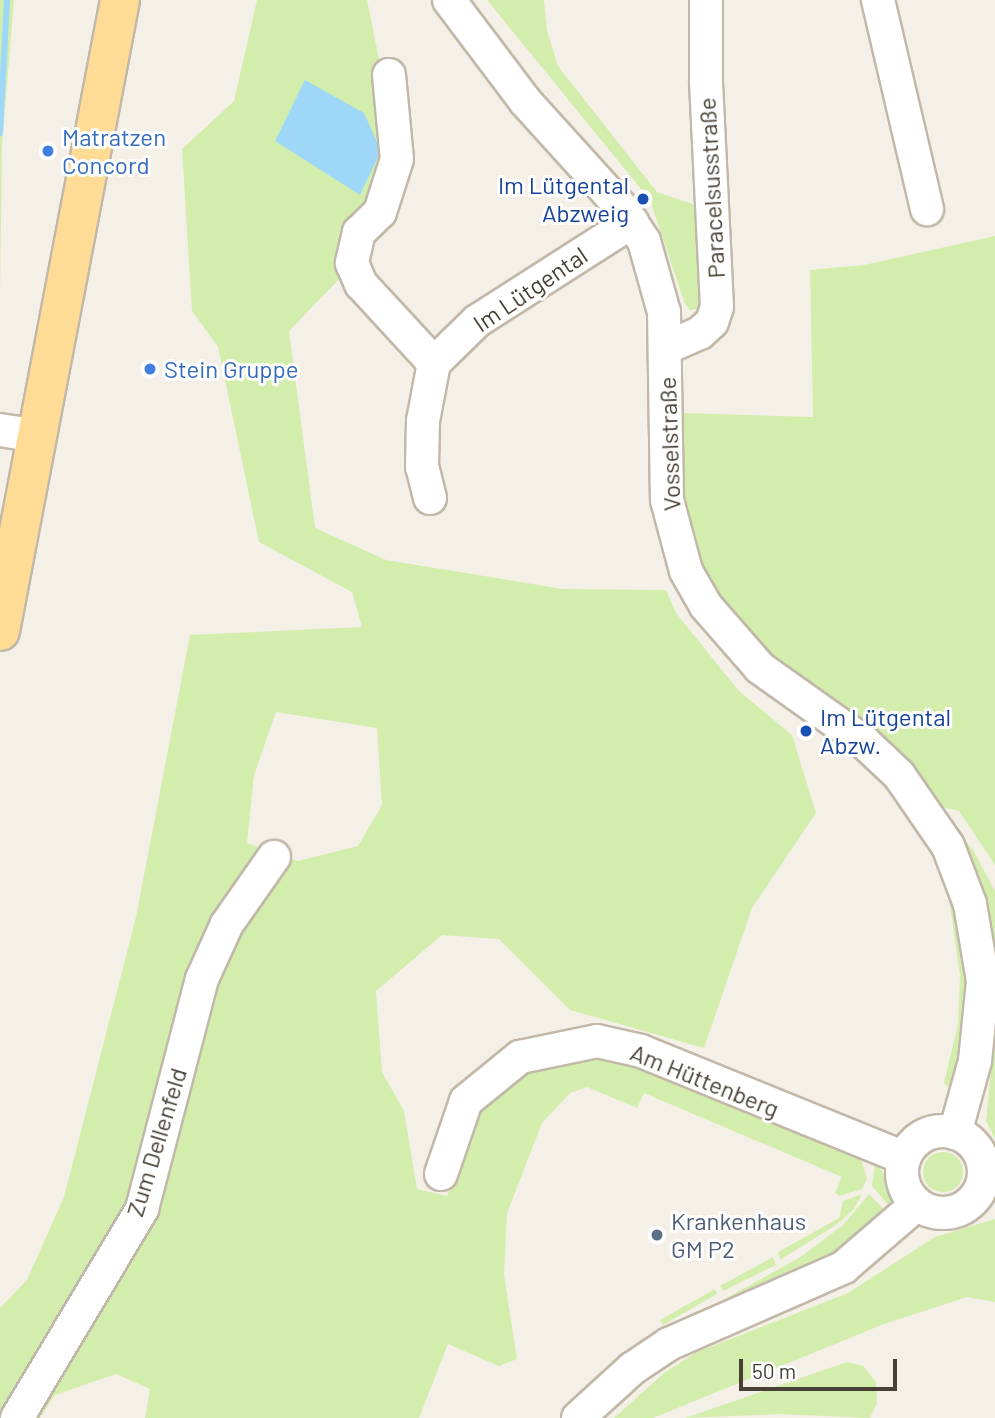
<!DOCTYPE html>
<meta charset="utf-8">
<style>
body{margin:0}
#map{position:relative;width:995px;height:1418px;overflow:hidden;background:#f5f0e7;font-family:Barlow,sans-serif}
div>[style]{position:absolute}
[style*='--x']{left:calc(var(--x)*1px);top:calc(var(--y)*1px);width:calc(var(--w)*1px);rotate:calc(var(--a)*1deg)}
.green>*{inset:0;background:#d3edac}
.round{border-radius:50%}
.water>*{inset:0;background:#9ed7f7}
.stream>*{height:6px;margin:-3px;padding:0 3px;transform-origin:3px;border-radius:3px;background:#9ed7f7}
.roads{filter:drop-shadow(2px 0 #c2b8a9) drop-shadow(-2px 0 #c2b8a9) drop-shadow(0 2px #c2b8a9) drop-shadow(0 -2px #c2b8a9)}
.minor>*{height:32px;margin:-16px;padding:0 16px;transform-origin:16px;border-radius:16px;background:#fff}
.minor>.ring{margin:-16px;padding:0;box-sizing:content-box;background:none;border:32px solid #fff;border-radius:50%}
.major>*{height:38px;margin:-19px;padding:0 19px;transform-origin:19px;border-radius:19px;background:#ffdc96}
.dots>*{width:19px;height:19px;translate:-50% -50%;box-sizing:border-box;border:4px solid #fff;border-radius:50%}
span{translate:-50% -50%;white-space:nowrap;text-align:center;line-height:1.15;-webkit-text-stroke:6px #fff;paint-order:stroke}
.shop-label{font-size:24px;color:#366cbe}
.left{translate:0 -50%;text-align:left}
.transit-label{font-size:24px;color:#164399}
.right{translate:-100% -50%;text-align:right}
.street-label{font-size:24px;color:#494035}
.service-label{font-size:24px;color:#4e5e75}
.scale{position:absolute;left:739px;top:1359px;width:158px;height:32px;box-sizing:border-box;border:4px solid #494035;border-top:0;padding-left:9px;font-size:21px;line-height:24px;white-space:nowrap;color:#494035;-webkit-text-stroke:5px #fff;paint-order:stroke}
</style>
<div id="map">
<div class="green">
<i style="clip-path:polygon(0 0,14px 0,2px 145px,0 300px)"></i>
<i style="clip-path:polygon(evenodd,257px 0,367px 0,382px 74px,391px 156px,347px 271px,289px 331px,315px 528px,386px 560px,563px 589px,666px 590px,676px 613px,738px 690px,792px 735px,816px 813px,752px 908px,704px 1048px,570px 1010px,499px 939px,442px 935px,376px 991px,382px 1072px,404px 1111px,417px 1189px,447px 1196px,486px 1094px,512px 1073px,592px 1049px,749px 1107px,861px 1159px,867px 1178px,862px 1189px,840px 1196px,835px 1193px,842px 1177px,644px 1093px,637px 1108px,587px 1087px,570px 1093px,542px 1123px,507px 1213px,504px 1275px,517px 1359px,499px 1366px,448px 1344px,419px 1418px,145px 1418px,150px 1389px,116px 1374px,55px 1395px,40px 1418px,0 1418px,0 1308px,27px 1280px,64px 1197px,136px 917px,190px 635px,362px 627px,352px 592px,259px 542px,218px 347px,192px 311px,182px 149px,234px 101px,257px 0,276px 712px,377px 728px,382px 805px,358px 846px,298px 861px,247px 843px,254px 775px,276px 712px)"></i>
<i style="clip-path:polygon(487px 0,544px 0,547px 31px,558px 66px,657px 192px,701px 207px,702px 308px,690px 310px,685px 304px,650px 200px)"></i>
<i style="clip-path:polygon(995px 236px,995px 865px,959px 811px,939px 806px,736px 624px,694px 551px,680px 477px,684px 413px,813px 417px,810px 270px,864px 265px)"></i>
<i style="clip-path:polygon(953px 826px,973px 850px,995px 891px,995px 969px,988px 918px)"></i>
<i style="clip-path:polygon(945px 871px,955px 898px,970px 978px,965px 1050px,953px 1092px,944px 1083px,958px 1024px,960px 976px)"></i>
<i style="clip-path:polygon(995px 1027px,995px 1139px,986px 1121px)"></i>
<i class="round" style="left:923px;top:1152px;width:40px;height:40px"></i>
<i style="clip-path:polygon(875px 1163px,893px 1184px,891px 1208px,872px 1186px)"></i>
<i style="clip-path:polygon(862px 1194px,854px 1209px,836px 1225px,780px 1260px,778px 1252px,839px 1218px,843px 1201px)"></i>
<i style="clip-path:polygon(869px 1194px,883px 1208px,881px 1218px,830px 1258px,681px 1323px,799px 1258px,842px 1226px)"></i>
<i style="clip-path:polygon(995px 1219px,995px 1302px,967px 1297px,884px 1324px,653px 1418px,614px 1418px,664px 1373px,695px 1353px,848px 1293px,935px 1237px)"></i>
<i style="clip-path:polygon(773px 1257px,776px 1265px,723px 1291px,720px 1286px)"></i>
<i style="clip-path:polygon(715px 1289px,717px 1294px,663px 1325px,660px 1320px)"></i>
<i style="clip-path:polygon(847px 1362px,863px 1366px,876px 1382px,877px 1403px,870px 1418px,779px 1414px,685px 1418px)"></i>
</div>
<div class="water">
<i style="clip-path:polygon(305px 80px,364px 113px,381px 151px,360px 195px,275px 141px)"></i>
</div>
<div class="stream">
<i style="--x:0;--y:133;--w:133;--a:-87"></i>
</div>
<div class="roads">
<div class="minor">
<i style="--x:449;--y:0;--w:126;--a:53"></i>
<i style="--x:525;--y:101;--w:146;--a:47.8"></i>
<i style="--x:623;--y:209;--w:38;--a:57"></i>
<i style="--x:644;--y:241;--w:74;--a:74.3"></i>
<i style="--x:664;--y:312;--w:188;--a:89.1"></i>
<i style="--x:667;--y:500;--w:73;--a:75"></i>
<i style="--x:686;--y:571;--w:40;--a:60.3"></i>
<i style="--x:706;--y:606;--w:82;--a:48.9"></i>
<i style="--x:760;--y:668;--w:128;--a:35.4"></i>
<i style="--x:864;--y:742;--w:48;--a:43.3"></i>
<i style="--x:899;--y:775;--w:86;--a:55.4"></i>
<i style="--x:948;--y:846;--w:62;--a:69.2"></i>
<i style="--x:970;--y:904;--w:78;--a:80.4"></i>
<i style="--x:983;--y:981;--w:80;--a:95.7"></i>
<i style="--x:975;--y:1061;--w:75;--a:105.5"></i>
<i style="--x:878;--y:0;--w:215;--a:76.8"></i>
<i style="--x:389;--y:75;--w:84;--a:84.6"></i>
<i style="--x:397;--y:159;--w:56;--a:107.8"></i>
<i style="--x:380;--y:212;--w:29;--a:136"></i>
<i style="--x:359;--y:232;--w:32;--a:103"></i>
<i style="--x:352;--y:263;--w:23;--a:67"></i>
<i style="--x:361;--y:284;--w:108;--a:47.3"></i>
<i style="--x:434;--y:363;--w:60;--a:-44.3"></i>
<i style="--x:477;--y:321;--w:184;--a:-32.6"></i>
<i style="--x:666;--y:348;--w:37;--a:-24"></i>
<i style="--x:700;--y:333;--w:16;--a:-43"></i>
<i style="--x:712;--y:322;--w:16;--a:-72"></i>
<i style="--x:717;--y:307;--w:227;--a:-92.8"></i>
<i style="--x:706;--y:80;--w:80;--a:-90"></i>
<i style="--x:0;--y:430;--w:39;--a:9"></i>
<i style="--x:430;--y:498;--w:32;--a:-104"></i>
<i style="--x:422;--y:467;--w:46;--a:-88.8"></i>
<i style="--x:423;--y:421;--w:59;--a:-79.3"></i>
<i class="ring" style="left:902px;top:1131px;width:50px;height:50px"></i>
<i style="--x:441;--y:1174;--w:77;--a:-71.1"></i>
<i style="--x:466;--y:1101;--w:70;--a:-39.2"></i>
<i style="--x:520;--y:1057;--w:79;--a:-11.7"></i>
<i style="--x:597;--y:1041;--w:45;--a:12.8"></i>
<i style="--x:641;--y:1051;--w:284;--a:22.1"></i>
<i style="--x:17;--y:1418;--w:244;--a:-59.1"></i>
<i style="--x:142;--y:1209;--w:238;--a:-75.4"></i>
<i style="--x:202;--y:979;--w:60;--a:-65.6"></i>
<i style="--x:227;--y:924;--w:82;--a:-55"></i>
<i style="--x:578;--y:1418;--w:74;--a:-42.3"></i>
<i style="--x:633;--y:1368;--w:43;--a:-33.7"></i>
<i style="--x:669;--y:1344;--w:191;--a:-23.7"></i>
<i style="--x:844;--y:1267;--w:96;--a:-40.8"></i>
</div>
<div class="major">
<i style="--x:0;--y:631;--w:642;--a:-79.23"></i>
</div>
</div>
<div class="dots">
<i style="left:48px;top:151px;background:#3f7fe0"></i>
<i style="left:643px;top:199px;background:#1a4fb4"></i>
<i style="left:150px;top:369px;background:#3f7fe0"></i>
<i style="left:806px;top:731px;background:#1a4fb4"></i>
<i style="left:657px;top:1235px;background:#5c6f8a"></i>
</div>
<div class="shop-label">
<span class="left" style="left:62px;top:151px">Matratzen<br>Concord</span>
<span class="left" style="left:164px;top:369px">Stein Gruppe</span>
</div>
<div class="transit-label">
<span class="right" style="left:629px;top:199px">Im Lütgental<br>Abzweig</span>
<span class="left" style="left:820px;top:731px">Im Lütgental<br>Abzw.</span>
</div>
<div class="street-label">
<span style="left:711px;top:188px;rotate:-93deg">Paracelsusstraße</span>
<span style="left:530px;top:289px;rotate:-34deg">Im Lütgental</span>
<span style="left:669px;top:444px;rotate:-92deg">Vosselstraße</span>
<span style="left:705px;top:1080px;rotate:22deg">Am Hüttenberg</span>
<span style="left:156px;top:1142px;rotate:-73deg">Zum Dellenfeld</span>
</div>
<div class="service-label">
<span class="left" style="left:671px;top:1235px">Krankenhaus<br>GM P2</span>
</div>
<div class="scale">50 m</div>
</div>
